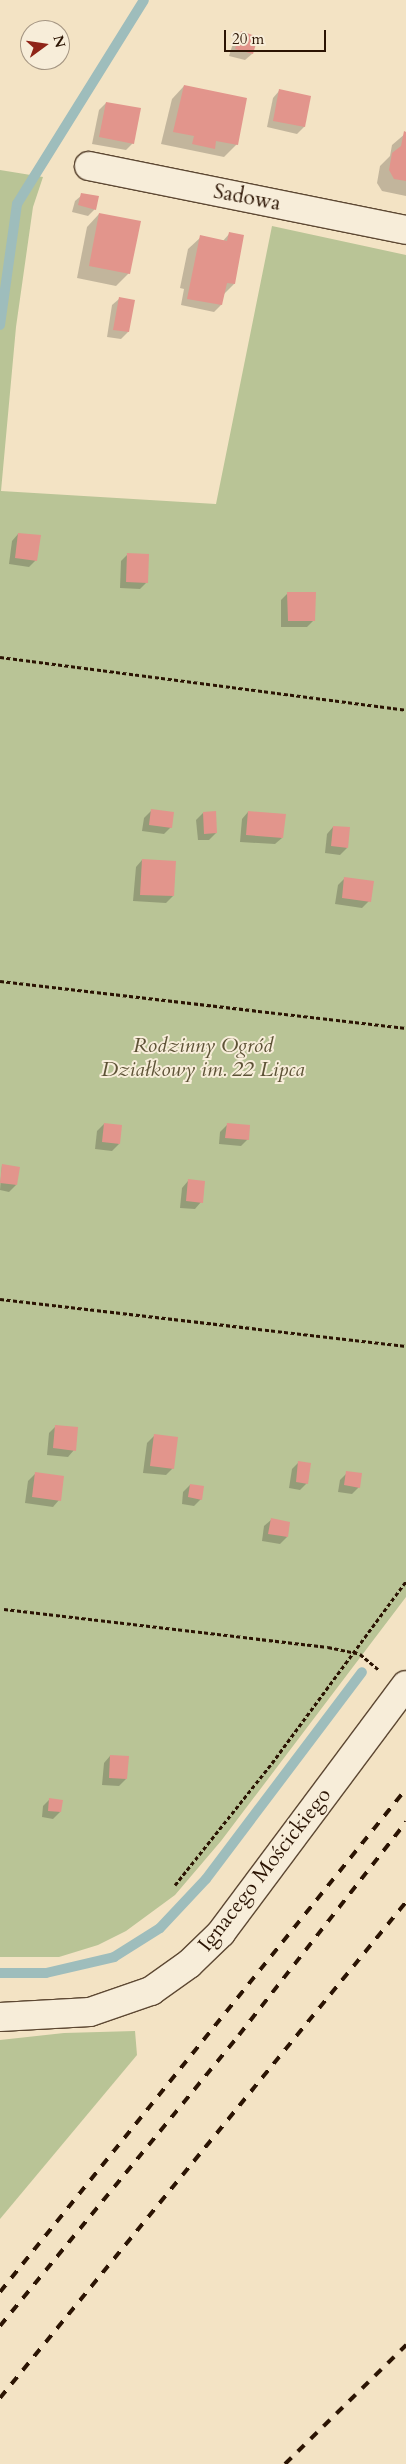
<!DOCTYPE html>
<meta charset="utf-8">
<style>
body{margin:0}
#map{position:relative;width:406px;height:2464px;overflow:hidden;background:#f3e3c4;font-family:Cardo,serif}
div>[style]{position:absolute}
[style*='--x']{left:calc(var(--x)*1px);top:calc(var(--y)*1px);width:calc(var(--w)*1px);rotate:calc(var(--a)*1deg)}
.green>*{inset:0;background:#b9c496}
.shadow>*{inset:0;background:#0003}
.stream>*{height:10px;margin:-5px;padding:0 5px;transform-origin:5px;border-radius:5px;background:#9ebdbc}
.building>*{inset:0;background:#e2958c}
.path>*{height:3px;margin-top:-1.5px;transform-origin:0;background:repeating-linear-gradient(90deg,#2b1403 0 4px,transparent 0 6.5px)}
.roads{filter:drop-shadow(1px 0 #5d4833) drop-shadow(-1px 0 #5d4833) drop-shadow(0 1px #5d4833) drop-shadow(0 -1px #5d4833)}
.street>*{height:28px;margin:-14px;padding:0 14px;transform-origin:14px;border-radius:14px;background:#f7edd9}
.rail>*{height:4px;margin-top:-2px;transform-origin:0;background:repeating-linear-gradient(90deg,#2b1403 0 9px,transparent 0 18px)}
span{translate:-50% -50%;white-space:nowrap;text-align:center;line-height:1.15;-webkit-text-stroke:4px #f7edd9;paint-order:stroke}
.street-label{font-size:21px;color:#2b1403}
.park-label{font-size:21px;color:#5d5236;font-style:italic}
.north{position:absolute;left:20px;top:20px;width:50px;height:50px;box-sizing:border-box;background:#f7edd9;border:1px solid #a59683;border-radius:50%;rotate:76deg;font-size:14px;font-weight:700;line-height:20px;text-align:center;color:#2b1403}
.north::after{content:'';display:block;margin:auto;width:18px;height:22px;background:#8f2418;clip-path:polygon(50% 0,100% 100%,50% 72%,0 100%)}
.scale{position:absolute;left:224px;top:30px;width:102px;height:22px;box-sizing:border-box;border:2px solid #2b1403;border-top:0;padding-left:6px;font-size:15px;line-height:18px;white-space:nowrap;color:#2b1403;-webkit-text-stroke:4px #f7edd9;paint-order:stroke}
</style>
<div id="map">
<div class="green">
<i style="clip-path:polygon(0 170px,43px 177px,33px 207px,16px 327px,1px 491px,216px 504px,272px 226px,406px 255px,406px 1597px,221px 1841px,175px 1895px,126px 1931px,98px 1945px,59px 1957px,0 1957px)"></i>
<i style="clip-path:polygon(135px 2031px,137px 2055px,0 2219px,0 2040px,64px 2033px)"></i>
</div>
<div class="shadow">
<i style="clip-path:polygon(241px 33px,252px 54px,245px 60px,229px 56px,234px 40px)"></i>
<i style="clip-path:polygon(184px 86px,237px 144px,224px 157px,161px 144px,172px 99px)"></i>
<i style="clip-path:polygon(279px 91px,310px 97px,304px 127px,297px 134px,267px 127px,273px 98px)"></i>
<i style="clip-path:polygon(106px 103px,133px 143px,126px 150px,92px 144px,99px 110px)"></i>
<i style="clip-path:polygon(406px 133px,406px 196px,382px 191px,377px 183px,380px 166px,390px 156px,392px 145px)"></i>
<i style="clip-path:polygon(82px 195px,95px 209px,88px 216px,72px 212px,75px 201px)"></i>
<i style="clip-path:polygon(99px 214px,129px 273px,116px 286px,77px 278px,87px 227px)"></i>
<i style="clip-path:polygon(230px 233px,234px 284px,223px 295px,221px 305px,214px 312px,181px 305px,184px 289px,180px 288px,188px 249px,201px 237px,222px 242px)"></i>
<i style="clip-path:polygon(119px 299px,128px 332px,121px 339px,107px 337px,112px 305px)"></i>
<i style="clip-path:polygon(18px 534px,36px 560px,29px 567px,9px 564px,12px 541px)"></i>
<i style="clip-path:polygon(128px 554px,147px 582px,140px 589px,120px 588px,121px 561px)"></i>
<i style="clip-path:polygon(288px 593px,314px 620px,307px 627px,281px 627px,281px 600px)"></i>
<i style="clip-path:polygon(151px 811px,171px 827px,164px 834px,142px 831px,144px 818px)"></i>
<i style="clip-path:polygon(248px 812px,282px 838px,275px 844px,240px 842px,242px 819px)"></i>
<i style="clip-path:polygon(203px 813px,216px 833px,209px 840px,198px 840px,196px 820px)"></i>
<i style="clip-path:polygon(333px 827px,347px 848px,340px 855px,325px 853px,327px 834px)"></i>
<i style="clip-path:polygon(142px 860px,173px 896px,166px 903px,133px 901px,136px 867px)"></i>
<i style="clip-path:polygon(345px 878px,369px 901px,362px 908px,335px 904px,338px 885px)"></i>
<i style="clip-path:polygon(104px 1124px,119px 1144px,112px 1151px,95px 1149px,97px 1131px)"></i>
<i style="clip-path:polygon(227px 1125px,248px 1139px,241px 1146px,219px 1144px,220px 1132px)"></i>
<i style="clip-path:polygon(2px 1165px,16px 1185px,9px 1192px,0 1190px)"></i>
<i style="clip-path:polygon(188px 1181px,201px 1202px,195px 1209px,180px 1208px,182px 1188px)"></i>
<i style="clip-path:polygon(56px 1426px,74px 1450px,68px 1457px,47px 1455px,49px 1433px)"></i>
<i style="clip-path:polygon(154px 1436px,173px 1468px,166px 1475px,143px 1473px,147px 1443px)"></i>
<i style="clip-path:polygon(299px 1462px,307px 1483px,300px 1490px,289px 1488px,292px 1469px)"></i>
<i style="clip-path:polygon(347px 1473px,359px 1487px,352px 1494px,338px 1492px,340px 1480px)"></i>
<i style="clip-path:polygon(35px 1474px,59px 1500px,53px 1507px,25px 1503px,28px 1481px)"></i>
<i style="clip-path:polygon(190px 1485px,201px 1499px,194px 1506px,182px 1504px,183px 1492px)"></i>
<i style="clip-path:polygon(271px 1520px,287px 1537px,280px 1544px,262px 1541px,264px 1526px)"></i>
<i style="clip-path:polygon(110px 1756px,126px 1779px,119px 1786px,102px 1785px,104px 1763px)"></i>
<i style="clip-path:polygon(50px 1799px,60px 1812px,53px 1819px,42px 1817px,43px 1806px)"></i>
</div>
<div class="stream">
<i style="--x:0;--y:325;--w:122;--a:-82"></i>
<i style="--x:17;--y:204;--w:240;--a:-58.1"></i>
<i style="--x:0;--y:1973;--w:46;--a:0"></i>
<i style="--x:46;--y:1973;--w:70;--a:-13.2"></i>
<i style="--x:114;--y:1957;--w:54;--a:-32.2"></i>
<i style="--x:160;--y:1928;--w:67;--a:-46.8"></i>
<i style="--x:206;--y:1879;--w:259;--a:-53"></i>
</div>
<div class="building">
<i style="clip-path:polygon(241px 31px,258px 37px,253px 54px,235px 49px)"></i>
<i style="clip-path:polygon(184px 85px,247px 98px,238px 145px,216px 141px,215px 149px,192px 144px,194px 136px,173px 132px)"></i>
<i style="clip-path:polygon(279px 89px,311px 96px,305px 127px,273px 121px)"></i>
<i style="clip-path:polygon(106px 102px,141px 108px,134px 144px,99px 137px)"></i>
<i style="clip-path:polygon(404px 131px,406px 132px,406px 181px,394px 179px,389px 170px,392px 153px,401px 146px)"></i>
<i style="clip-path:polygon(81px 193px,99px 196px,96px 210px,78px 205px)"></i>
<i style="clip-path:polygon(99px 213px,141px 221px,130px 274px,89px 266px)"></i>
<i style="clip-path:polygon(229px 232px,244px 235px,235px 284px,227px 283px,222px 305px,187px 299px,200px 235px,227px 241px)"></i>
<i style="clip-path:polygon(119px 297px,135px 300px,129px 332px,113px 330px)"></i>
<i style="clip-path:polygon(18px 533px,41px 535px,37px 561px,15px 558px)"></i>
<i style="clip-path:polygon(127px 553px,149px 554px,148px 583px,126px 582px)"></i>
<i style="clip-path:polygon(287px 592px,316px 592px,315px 621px,288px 621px)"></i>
<i style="clip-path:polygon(151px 809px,174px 812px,172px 828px,149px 825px)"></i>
<i style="clip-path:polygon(216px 811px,217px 833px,204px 834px,203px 812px)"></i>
<i style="clip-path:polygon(248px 811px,286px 814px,283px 838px,246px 835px)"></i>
<i style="clip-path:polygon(333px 826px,350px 827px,348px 848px,331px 846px)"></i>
<i style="clip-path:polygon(142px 859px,176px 861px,174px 896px,140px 895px)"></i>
<i style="clip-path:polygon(344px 877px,374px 881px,371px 902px,342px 898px)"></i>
<i style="clip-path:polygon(104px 1123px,122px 1125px,120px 1144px,102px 1142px)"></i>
<i style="clip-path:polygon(227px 1123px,250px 1125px,249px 1140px,225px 1138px)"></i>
<i style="clip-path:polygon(2px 1164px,20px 1167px,17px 1185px,0 1183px)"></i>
<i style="clip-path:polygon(188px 1179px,205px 1181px,203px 1203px,186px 1201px)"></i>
<i style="clip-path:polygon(55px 1425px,78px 1427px,76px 1451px,53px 1448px)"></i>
<i style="clip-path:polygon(154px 1434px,178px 1437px,174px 1469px,150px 1466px)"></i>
<i style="clip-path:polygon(298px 1461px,311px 1463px,308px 1484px,296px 1482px)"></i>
<i style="clip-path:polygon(346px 1471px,362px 1473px,360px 1488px,344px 1485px)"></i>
<i style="clip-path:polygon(35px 1472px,64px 1476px,61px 1501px,32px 1497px)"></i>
<i style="clip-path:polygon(190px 1484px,204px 1486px,202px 1500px,188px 1497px)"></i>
<i style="clip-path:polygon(271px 1518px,290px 1522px,288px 1537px,268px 1534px)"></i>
<i style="clip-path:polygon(110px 1755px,129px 1756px,127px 1779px,109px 1778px)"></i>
<i style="clip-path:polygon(49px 1798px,63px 1800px,61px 1812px,48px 1811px)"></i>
</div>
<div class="path">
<i style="--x:0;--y:657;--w:409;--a:7.4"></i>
<i style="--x:0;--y:981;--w:409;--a:6.6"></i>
<i style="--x:0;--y:1299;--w:409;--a:6.6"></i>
<i style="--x:4;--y:1609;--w:326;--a:6.7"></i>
<i style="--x:328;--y:1647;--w:33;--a:12"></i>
<i style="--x:360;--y:1654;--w:25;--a:40"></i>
<i style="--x:175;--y:1885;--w:156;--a:-51.5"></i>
<i style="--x:272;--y:1763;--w:226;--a:-53.6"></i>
</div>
<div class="roads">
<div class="street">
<i style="--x:89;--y:166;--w:323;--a:11.4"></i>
<i style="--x:0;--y:2017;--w:90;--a:-3.2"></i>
<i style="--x:90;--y:2012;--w:65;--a:-19"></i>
<i style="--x:151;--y:1991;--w:47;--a:-35.4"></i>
<i style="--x:189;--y:1964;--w:45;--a:-44.1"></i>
<i style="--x:221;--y:1933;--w:309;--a:-53.3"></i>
</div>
</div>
<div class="rail">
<i style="--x:0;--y:2292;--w:646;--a:-51.09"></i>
<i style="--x:0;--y:2326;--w:377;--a:-50.6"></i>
<i style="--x:239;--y:2035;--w:271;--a:-51.9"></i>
<i style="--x:0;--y:2398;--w:641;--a:-50.7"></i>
<i style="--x:285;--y:2464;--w:170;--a:-44.5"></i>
</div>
<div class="street-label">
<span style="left:247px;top:198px;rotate:11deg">Sadowa</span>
<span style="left:265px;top:1870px;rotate:-52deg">Ignacego Mościckiego</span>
</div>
<div class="park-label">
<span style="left:203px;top:1058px">Rodzinny Ogród<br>Działkowy im. 22 Lipca</span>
</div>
<div class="north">N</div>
<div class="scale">20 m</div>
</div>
